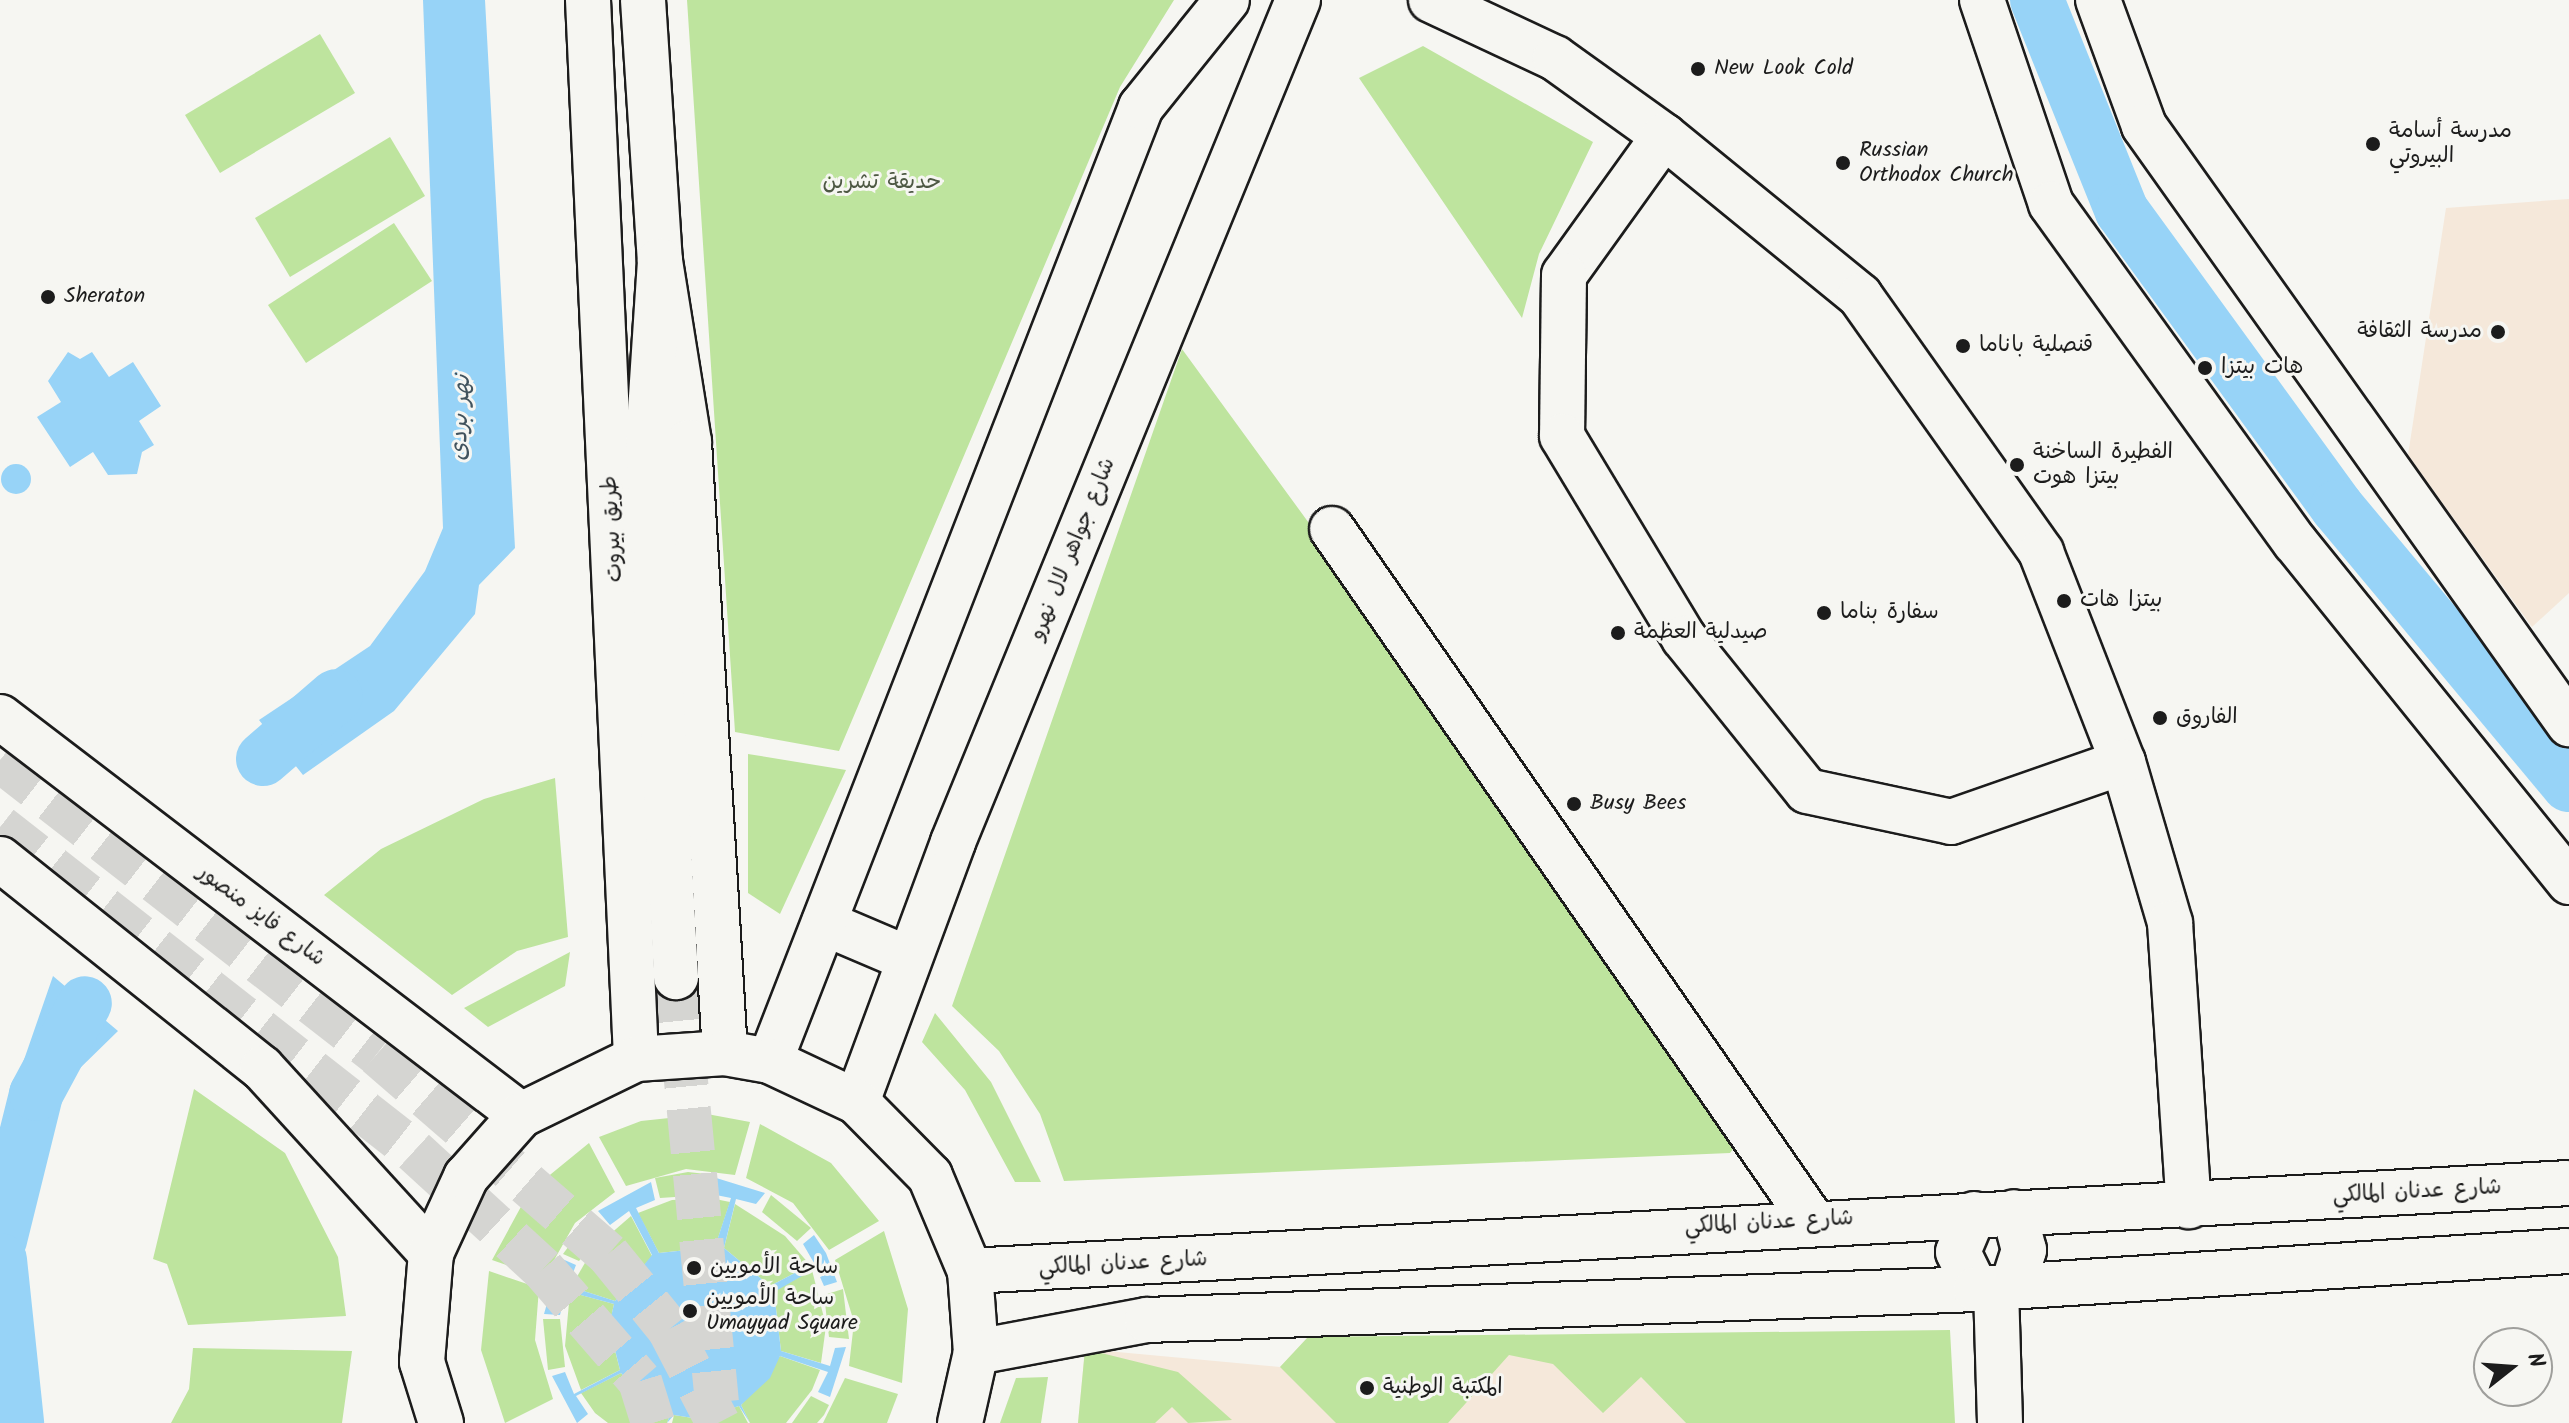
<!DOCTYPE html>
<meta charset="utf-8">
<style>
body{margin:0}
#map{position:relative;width:2569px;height:1423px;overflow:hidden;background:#f6f6f2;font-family:Kalam,"Playpen Sans Arabic",sans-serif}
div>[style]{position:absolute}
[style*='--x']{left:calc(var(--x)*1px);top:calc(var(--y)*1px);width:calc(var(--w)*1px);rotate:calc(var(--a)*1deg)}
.built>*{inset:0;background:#f5e8da}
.green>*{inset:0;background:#bee49e}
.water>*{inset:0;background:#97d3f7}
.round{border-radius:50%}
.river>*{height:54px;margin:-27px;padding:0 27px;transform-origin:27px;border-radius:27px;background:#97d3f7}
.highway-tunnel>*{height:44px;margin-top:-22px;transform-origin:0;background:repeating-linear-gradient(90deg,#d5d5d2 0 44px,transparent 0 66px)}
.roads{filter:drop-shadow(2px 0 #1c1c1c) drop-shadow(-2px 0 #1c1c1c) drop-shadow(0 2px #1c1c1c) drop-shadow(0 -2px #1c1c1c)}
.minor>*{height:44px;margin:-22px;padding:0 22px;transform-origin:22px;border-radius:22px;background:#f6f6f2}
.major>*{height:44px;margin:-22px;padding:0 22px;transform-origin:22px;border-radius:22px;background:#f6f6f2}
.highway>*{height:44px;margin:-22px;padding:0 22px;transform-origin:22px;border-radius:22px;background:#f6f6f2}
.dots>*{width:22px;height:22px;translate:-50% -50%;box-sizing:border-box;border:4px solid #f6f6f2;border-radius:50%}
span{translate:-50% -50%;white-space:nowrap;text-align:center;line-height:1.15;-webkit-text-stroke:6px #f6f6f2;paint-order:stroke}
.poi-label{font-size:22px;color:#1c1c1c}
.left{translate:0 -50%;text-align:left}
.right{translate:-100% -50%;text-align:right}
.park-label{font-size:22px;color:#4d5843}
.street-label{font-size:22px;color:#1c1c1c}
.water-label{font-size:24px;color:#41535e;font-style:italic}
.north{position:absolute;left:2473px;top:1327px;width:80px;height:80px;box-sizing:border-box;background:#f6f6f2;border:2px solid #9f9f9c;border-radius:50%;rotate:73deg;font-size:22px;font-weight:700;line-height:32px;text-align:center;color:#1c1c1c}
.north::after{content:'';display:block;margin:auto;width:28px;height:36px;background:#1c1c1c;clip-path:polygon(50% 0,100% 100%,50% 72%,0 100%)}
</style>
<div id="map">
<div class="built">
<i style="clip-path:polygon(2569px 199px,2569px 593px,2532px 627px,2408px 455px,2446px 208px)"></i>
<i style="clip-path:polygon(1601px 1336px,1686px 1423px,1078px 1423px,1085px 1349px,1280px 1367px,1308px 1337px)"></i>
</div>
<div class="green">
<i style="clip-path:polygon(687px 0,1174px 0,1120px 87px,839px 751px,735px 732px)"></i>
<i style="clip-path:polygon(320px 34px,355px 93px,220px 173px,185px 115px)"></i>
<i style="clip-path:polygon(1423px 46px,1593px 142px,1539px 254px,1522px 318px,1359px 78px)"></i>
<i style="clip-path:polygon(390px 137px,425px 196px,290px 277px,255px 218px)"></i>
<i style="clip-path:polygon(394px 223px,432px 281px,306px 363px,268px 305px)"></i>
<i style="clip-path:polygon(1182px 349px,1750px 1128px,1730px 1153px,1064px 1181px,1040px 1114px,999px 1051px,952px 1006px)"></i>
<i style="clip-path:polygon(748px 754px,846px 770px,780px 914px,748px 893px)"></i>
<i style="clip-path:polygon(555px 778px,568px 937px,517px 951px,452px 995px,324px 895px,381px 849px,484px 799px)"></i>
<i style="clip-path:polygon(570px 952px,565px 986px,488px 1027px,464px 1008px)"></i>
<i style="clip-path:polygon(935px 1013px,991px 1082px,1041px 1182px,1015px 1182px,965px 1090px,922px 1042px)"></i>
<i style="clip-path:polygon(194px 1089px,285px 1153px,338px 1257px,346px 1316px,188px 1325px,167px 1264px,153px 1259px)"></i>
<i style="clip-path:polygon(707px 1114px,750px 1122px,735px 1175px,686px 1169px,626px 1186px,599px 1137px,641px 1121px)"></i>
<i style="clip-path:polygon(760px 1124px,831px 1163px,879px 1221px,829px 1250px,793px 1203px,746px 1178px)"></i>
<i style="clip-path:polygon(589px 1143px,615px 1192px,575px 1223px,544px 1278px,492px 1260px,529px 1192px)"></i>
<i style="clip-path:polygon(688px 1172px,706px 1174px,705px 1195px,660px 1198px,655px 1178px)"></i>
<i style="clip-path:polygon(771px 1195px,811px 1228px,797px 1241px,762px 1212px)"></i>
<i style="clip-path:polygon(710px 1198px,730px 1202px,715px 1247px,659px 1253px,638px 1213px,672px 1200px)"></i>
<i style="clip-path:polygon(735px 1204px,785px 1236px,810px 1265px,770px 1286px,724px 1248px)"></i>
<i style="clip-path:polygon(593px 1213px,608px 1226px,579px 1261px,563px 1254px)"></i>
<i style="clip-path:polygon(631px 1216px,652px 1256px,615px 1301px,571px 1287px,593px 1249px)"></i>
<i style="clip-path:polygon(884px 1231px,908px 1309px,902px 1383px,849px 1366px,854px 1322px,835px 1260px)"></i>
<i style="clip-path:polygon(812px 1270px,826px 1326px,821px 1363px,781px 1351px,774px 1291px)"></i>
<i style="clip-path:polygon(489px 1271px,539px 1288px,535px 1340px,553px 1399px,505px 1423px,481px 1350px)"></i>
<i style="clip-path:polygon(843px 1289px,849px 1339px,829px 1337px,824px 1295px)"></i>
<i style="clip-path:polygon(570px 1292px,614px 1304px,609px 1327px,620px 1370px,581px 1390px,565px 1346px)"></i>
<i style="clip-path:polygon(543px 1319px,560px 1319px,565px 1367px,548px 1370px)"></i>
<i style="clip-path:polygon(1950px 1330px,1955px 1423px,1686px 1423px,1641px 1377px,1603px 1413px,1553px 1364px,1509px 1355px,1448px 1423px,1336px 1423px,1280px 1367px,1308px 1337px)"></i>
<i style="clip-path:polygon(193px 1348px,352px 1351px,342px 1423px,171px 1423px,189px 1389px)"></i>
<i style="clip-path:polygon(1085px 1349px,1178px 1372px,1232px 1420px,1188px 1423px,1172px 1407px,1155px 1423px,1078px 1423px)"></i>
<i style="clip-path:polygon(780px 1356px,820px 1370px,812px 1390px,786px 1423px,750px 1423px,741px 1405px)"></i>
<i style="clip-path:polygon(621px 1373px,645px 1402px,670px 1415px,667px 1423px,608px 1423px,595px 1413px,581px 1393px)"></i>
<i style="clip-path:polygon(1048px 1377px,1041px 1423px,1000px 1423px,1016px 1378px)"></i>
<i style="clip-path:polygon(845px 1378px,898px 1394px,887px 1423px,823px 1423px)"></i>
<i style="clip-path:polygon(811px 1396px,829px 1405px,824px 1415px,817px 1423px,792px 1423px)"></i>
<i style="clip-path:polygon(739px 1406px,748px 1423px,672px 1423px,674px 1415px,699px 1419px)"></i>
</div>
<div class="water">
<i style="clip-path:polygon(423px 0,485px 0,515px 548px,479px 585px,475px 614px,394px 711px,303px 775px,259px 720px,370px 646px,425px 571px,443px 528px)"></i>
<i style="clip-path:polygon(68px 352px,80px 359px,92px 352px,109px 377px,133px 362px,161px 406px,139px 421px,154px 445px,142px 452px,137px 474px,108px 475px,93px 452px,70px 467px,37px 417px,61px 402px,48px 381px)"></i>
<i class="round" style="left:1px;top:464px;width:30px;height:30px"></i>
<i style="clip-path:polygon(53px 976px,118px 1031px,31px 1116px,0 1240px,0 1129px)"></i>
<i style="clip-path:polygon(713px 1177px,765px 1193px,756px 1204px,736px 1199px,724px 1248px,770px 1286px,814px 1263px,803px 1244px,814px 1235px,826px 1253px,837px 1282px,824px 1286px,816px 1268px,774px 1292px,781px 1351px,830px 1366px,835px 1348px,846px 1347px,830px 1397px,818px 1392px,828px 1372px,780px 1356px,770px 1378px,741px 1405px,750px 1423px,739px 1406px,699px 1419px,674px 1415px,667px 1423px,670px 1415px,645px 1402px,621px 1373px,576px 1396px,588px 1414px,577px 1423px,552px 1376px,565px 1372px,574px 1394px,620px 1370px,609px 1326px,614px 1304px,566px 1291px,560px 1315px,544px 1314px,560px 1258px,576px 1265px,568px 1286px,615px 1301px,652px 1255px,629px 1211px,610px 1225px,598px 1211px,651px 1182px,655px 1200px,636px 1208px,659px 1253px,715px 1247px,731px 1198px,711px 1194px)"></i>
<i style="clip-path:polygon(0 1260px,11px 1389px,26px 1423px,0 1423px)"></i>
</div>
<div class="river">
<i style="--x:2037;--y:0;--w:227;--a:68.1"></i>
<i style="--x:2122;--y:211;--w:366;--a:54"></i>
<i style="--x:2337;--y:507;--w:362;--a:50.2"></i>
<i style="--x:263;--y:759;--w:96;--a:-40.8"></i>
<i style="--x:0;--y:1240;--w:150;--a:-76.1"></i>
<i style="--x:36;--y:1094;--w:103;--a:-61.7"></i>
<i style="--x:0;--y:1260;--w:164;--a:84"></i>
</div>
<div class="highway-tunnel">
<i style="--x:0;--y:760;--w:478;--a:37.9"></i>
<i style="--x:377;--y:1054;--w:306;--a:40.9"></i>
<i style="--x:608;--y:1254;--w:97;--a:50.9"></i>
<i style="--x:669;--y:1329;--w:106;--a:62.5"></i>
<i style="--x:0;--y:827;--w:526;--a:38.05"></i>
<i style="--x:414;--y:1151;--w:175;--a:42.5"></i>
<i style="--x:543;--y:1269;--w:148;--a:49.1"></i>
<i style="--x:640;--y:1381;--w:44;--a:72.8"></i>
<i style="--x:676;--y:977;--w:427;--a:84.5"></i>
</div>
<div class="roads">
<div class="minor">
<i style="--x:1431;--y:0;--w:137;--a:25.1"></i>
<i style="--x:1555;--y:58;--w:134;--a:35.6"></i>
<i style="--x:1664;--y:136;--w:253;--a:39.2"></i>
<i style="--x:1860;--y:296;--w:314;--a:54.7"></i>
<i style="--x:2041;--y:552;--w:225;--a:68.7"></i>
<i style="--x:2123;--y:762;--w:168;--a:73.7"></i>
<i style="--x:2170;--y:923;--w:284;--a:86.2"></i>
<i style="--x:1982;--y:0;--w:215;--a:71.3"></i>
<i style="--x:2051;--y:204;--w:417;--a:54.2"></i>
<i style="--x:2295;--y:542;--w:437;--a:51.1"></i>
<i style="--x:2098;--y:0;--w:134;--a:69.9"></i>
<i style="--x:2144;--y:126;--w:734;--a:54.6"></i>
<i style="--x:1664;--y:136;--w:171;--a:125.7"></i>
<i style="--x:1564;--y:275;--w:161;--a:90.7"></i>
<i style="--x:1562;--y:436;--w:236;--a:58.9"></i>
<i style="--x:1684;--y:638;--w:196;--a:51.2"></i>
<i style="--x:1807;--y:791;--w:147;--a:12.1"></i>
<i style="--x:1951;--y:822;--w:182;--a:-19.2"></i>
<i style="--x:1332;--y:529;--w:840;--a:55.23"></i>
<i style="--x:1996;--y:1288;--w:135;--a:88.3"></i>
</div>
<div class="major">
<i style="--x:588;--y:0;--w:1060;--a:87.4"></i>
<i style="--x:643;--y:0;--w:262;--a:86.3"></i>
<i style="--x:660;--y:261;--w:183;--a:80.9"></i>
<i style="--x:689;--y:442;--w:612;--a:86.63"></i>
<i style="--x:824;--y:923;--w:92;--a:23"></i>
<i style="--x:770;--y:1061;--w:1024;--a:-68.75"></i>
<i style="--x:1141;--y:107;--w:137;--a:-51.2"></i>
<i style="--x:857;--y:1102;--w:277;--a:-69.7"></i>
<i style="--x:953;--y:842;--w:910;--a:-67.72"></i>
<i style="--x:1974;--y:1214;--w:41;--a:112.8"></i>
<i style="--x:1958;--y:1252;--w:41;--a:64.1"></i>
<i style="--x:970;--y:1271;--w:1601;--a:-3.15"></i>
<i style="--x:2012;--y:1287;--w:39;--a:-72"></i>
<i style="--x:2024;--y:1250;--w:39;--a:-105"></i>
<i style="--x:976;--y:1352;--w:174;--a:-10.6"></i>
<i style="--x:1147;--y:1320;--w:830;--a:-2.14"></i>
<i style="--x:1976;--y:1289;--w:594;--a:-3.67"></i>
</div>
<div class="highway">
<i style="--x:660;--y:261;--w:181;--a:93.8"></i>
<i style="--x:648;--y:442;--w:536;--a:87"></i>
<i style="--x:0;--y:717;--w:656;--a:37.38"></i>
<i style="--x:0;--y:859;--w:335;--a:38.6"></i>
<i style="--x:262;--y:1068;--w:251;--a:47.6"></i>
<i style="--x:441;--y:1423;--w:64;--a:-107.3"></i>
<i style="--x:422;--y:1362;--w:109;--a:-85.3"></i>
<i style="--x:431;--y:1253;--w:84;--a:-65.3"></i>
<i style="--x:466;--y:1177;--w:83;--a:-48.4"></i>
<i style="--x:521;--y:1115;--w:128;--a:-26"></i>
<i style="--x:636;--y:1059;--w:89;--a:-3.9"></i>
<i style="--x:725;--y:1053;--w:46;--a:10.1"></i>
<i style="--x:770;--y:1061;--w:96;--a:25.2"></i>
<i style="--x:857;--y:1102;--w:104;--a:45.4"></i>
<i style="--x:930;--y:1176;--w:103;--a:67.2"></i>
<i style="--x:970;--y:1271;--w:81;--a:85.8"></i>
<i style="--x:976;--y:1352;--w:73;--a:102.7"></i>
</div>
</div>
<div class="dots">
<i style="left:1698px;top:69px;background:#1c1c1c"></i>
<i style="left:2373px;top:144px;background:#1c1c1c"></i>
<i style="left:1843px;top:163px;background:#1c1c1c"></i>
<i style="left:48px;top:297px;background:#1c1c1c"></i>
<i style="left:2498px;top:332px;background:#1c1c1c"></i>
<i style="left:1963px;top:346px;background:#1c1c1c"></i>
<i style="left:2205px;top:368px;background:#1c1c1c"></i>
<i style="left:2017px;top:465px;background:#1c1c1c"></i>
<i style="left:2064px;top:601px;background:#1c1c1c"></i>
<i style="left:1824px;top:613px;background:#1c1c1c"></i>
<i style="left:1618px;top:633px;background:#1c1c1c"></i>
<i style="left:2160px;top:718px;background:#1c1c1c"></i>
<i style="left:1574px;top:804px;background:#1c1c1c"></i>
<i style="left:694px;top:1268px;background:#1c1c1c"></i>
<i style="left:690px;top:1311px;background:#1c1c1c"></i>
<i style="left:1367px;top:1388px;background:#1c1c1c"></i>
</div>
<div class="poi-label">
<span class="left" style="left:1714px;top:69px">New Look Cold</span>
<span class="left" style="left:2389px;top:144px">مدرسة أسامة<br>البيروتي</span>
<span class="left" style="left:1859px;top:163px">Russian<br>Orthodox Church</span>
<span class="left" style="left:64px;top:297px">Sheraton</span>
<span class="right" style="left:2482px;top:332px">مدرسة الثقافة</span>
<span class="left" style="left:1979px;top:346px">قنصلية باناما</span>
<span class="left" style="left:2221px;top:368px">هات بیتزا</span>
<span class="left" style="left:2033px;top:465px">الفطيرة الساخنة<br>بيتزا هوت</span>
<span class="left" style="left:2080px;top:601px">بیتزا هات</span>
<span class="left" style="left:1840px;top:613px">سفارة بناما</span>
<span class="left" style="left:1634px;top:633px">صيدلية العظمة</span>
<span class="left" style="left:2176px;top:718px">الفاروق</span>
<span class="left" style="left:1590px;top:804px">Busy Bees</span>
<span class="left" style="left:710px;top:1268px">ساحة الأمويين</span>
<span class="left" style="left:706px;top:1311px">ساحة الأمويين<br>Umayyad Square</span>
<span class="left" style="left:1383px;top:1388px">المكتبة الوطنية</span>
</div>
<div class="park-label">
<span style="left:882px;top:183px">حديقة تشرين</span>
</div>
<div class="street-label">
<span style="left:613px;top:529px;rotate:-93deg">طريق بيروت</span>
<span style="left:1073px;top:549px;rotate:-68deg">شارع جواهر لال نهرو</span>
<span style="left:261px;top:916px;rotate:37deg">شارع فايز منصور</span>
<span style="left:2417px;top:1192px;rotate:-3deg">شارع عدنان المالكي</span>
<span style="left:1769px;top:1223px;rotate:-3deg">شارع عدنان المالكي</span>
<span style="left:1123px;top:1264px;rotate:-3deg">شارع عدنان المالكي</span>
</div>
<div class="water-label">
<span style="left:461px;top:418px;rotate:-87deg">نهر بردى</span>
</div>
<div class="north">N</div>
</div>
